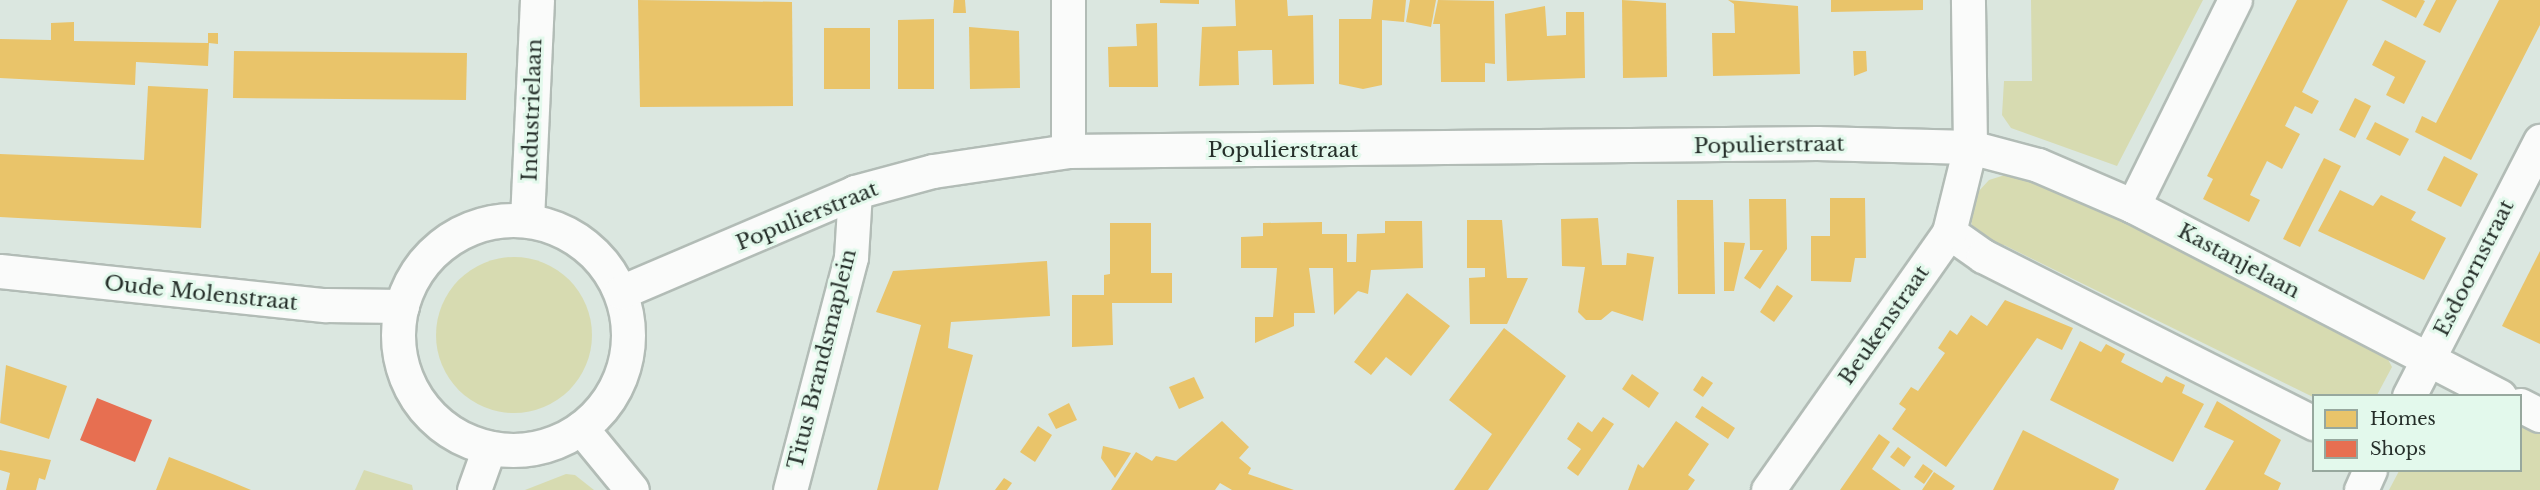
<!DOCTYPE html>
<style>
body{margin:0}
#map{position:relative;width:2540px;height:490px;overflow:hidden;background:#dbe7e0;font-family:"Libre Baskerville",serif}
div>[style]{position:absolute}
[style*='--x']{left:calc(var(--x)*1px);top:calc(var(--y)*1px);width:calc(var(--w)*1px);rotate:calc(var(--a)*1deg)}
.green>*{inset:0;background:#d7dbb1}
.round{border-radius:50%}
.homes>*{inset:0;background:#e9c46a}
.shops>*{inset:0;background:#e76f51}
.roads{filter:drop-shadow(2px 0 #b2bcb6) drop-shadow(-2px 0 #b2bcb6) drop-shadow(0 2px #b2bcb6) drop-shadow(0 -2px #b2bcb6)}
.street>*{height:33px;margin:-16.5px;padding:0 16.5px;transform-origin:16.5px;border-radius:16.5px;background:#fafbfa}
.street>.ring{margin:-16.5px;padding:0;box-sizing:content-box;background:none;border:33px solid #fafbfa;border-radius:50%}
span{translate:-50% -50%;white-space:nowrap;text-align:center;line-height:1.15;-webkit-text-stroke:6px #e3f9ec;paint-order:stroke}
.street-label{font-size:21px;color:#262f2a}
.legend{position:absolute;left:2312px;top:394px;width:210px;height:78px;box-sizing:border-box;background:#e3f9ec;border:2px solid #97a89e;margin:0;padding:8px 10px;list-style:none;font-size:18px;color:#262f2a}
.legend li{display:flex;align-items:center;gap:12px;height:30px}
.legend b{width:30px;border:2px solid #97a89e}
</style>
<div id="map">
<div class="green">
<i style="clip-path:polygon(2031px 0,2203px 0,2117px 166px,2011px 128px,2002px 115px,2004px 81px,2032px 81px)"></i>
<i style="clip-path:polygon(2008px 174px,2077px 198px,2382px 348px,2392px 367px,2377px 395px,2313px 397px,2004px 245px,2000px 252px,1974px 234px,1970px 217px,1978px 192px,1989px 180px)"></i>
<i class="round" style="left:436px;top:257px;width:156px;height:156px"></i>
<i style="clip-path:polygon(2521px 420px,2540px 430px,2540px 490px,2389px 490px,2399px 471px,2520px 470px)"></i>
<i style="clip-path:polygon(364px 470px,412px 485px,413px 490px,355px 490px)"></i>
<i style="clip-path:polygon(566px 474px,575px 475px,594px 490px,525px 490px)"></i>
</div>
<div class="homes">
<i style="clip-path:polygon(638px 0,792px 2px,793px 106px,640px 107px)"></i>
<i style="clip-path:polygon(954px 0,965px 0,966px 13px,953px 13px)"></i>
<i style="clip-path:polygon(1160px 0,1199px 0,1199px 4px,1160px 3px)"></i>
<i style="clip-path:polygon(1235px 0,1287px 0,1288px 16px,1313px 15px,1314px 84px,1273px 85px,1272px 50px,1263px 50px,1238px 51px,1239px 85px,1199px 86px,1202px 27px,1236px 26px)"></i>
<i style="clip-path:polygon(1373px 0,1406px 0,1404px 22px,1382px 20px,1382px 85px,1363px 89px,1339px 84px,1339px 19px,1371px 19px)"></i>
<i style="clip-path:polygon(1410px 0,1436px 0,1431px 27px,1406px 22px)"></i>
<i style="clip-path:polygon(1438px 0,1494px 1px,1495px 64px,1485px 63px,1485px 82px,1441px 82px,1440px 24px,1433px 24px)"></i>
<i style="clip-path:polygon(1622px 0,1666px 3px,1667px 77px,1623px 78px)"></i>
<i style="clip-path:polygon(1728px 0,1798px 6px,1800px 74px,1713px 76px,1712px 33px,1735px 33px,1734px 4px)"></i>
<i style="clip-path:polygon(1831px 0,1923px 0,1923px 10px,1831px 12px)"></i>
<i style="clip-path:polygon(2297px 0,2348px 0,2302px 92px,2319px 101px,2312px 114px,2295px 106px,2285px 126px,2300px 134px,2282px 169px,2267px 161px,2250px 195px,2260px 200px,2249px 222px,2203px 199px,2213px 179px,2207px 176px)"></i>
<i style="clip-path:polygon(2381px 0,2423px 0,2425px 1px,2416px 18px)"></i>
<i style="clip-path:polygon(2436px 0,2457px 0,2440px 33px,2423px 25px)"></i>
<i style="clip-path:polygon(2499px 0,2540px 0,2540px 25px,2471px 160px,2415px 132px,2422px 116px,2436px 123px)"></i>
<i style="clip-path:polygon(1545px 6px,1547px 36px,1566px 35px,1566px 12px,1584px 12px,1585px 78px,1507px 81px,1505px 14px)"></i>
<i style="clip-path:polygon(934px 19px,934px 89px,898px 89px,898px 20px)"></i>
<i style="clip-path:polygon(74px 22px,74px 41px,208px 43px,208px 33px,218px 33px,218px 44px,209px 43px,208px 66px,136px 62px,135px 85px,0 78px,0 39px,51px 40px,51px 23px)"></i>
<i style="clip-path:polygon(1157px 23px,1158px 87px,1109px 87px,1108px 47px,1137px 46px,1136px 24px)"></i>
<i style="clip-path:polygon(969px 27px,1019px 31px,1020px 88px,970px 89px)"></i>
<i style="clip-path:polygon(824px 28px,870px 28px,870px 89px,824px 89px)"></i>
<i style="clip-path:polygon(2385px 40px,2426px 61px,2404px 104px,2386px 95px,2395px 77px,2372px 65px)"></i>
<i style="clip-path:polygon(234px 51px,467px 53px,466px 100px,233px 98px)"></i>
<i style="clip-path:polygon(1853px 51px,1866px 51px,1867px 71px,1854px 76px)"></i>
<i style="clip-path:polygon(148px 86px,208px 89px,201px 228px,0 217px,0 154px,144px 160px)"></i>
<i style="clip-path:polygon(2355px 98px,2371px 106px,2355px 138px,2339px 130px)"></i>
<i style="clip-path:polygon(2375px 122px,2409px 139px,2400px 156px,2366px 139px)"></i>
<i style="clip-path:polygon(2444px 156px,2478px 174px,2461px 207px,2427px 190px)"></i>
<i style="clip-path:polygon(2324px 158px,2341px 166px,2300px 247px,2283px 239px)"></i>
<i style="clip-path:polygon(2340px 190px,2373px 206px,2381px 195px,2416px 212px,2411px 220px,2446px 238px,2424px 280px,2318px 231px)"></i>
<i style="clip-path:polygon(1830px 198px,1865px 198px,1866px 258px,1855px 258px,1851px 282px,1811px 281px,1811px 236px,1830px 236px)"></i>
<i style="clip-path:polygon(1749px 199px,1786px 199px,1787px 249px,1760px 289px,1744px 278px,1763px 250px,1750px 250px)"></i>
<i style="clip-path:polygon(1677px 200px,1713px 200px,1715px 294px,1678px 294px)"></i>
<i style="clip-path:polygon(1598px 218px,1602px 265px,1626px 265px,1627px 253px,1654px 257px,1643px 321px,1612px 311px,1601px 320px,1586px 320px,1578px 312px,1585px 267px,1562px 266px,1561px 219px)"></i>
<i style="clip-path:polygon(1467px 220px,1502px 220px,1507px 278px,1528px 278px,1507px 324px,1470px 324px,1469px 278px,1485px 277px,1485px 268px,1467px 268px)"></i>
<i style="clip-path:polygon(1385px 221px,1422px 221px,1423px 268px,1371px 270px,1368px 294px,1358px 291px,1334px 315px,1333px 268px,1309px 268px,1315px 313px,1294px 313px,1294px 326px,1255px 343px,1255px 317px,1273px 317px,1277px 268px,1241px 268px,1241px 237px,1263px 236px,1263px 223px,1322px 222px,1322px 234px,1347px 234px,1347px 262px,1356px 262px,1357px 234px,1385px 233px)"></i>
<i style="clip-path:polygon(1110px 223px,1151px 223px,1151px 273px,1172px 273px,1172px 303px,1112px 303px,1113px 345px,1072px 347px,1072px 295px,1104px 295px,1104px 275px,1110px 274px)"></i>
<i style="clip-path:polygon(1724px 242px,1745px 243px,1734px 291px,1724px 291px)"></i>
<i style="clip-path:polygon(2540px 251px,2540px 344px,2502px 326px)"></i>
<i style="clip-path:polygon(1047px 261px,1050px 316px,951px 322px,948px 348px,973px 355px,938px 490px,877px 490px,921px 325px,876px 312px,893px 271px)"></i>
<i style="clip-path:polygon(1777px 285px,1793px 296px,1774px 322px,1760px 312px)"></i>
<i style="clip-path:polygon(1407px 293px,1450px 326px,1411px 376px,1386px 357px,1371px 375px,1354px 362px)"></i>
<i style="clip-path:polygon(2005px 300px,2073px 328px,2062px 350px,2037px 338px,1946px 467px,1892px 429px,1906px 409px,1899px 404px,1911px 387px,1918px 391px,1945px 353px,1938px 348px,1950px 330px,1957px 335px,1971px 315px,1987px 326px)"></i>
<i style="clip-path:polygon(1504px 328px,1566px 376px,1488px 490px,1454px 490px,1492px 434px,1449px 400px)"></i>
<i style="clip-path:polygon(2080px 341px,2101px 352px,2106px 344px,2125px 354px,2121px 362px,2162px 383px,2166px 376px,2185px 385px,2182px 393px,2204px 404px,2173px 462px,2050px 400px)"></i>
<i style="clip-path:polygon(6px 365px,67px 386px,49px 439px,0 423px)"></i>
<i style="clip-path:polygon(1632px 374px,1659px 393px,1649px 408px,1622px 389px)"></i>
<i style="clip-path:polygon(1702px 376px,1713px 383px,1703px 397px,1693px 390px)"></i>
<i style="clip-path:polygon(1194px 377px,1204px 398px,1179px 409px,1169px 387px)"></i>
<i style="clip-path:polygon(2217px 401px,2281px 440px,2264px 474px,2281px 483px,2278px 490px,2205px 490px,2234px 441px,2204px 427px)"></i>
<i style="clip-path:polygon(1069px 403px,1077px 420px,1056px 429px,1048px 414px)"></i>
<i style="clip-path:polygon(1702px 406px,1735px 428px,1728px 439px,1695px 417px)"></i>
<i style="clip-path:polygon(1603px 417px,1614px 424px,1578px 476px,1567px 468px,1581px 449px,1567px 439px,1578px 422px,1592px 432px)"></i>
<i style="clip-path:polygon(1222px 421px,1249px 447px,1239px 458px,1251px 468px,1248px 474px,1294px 490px,1232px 490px,1220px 483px,1215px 490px,1111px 490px,1136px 452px,1152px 461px,1156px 456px,1176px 461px)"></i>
<i style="clip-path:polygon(1676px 421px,1709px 444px,1688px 475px,1695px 480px,1688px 490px,1628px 490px,1638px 464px,1643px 468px)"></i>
<i style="clip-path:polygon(1038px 426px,1052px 435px,1035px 462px,1020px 452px)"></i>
<i style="clip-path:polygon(2023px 430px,2119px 479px,2114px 490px,1993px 490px)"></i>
<i style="clip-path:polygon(1879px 434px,1890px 442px,1872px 469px,1901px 490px,1840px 490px)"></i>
<i style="clip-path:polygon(1103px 446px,1131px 453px,1115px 478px,1101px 458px)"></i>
<i style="clip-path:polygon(1898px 447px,1911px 457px,1904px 467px,1890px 457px)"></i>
<i style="clip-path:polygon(0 450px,51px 460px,45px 480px,39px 478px,36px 490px,6px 490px,10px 473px,0 470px)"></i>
<i style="clip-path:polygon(169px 457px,215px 475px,251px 490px,156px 490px)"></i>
<i style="clip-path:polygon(1923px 464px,1933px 471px,1924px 484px,1914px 477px)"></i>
<i style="clip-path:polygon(1934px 472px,1955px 486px,1952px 490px,1922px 490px)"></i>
<i style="clip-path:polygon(1004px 478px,1012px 483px,1007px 490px,995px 490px)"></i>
</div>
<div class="shops">
<i style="clip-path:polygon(97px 398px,152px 420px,135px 462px,80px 440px)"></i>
</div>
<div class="roads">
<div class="street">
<i style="--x:1068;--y:151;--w:151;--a:-90"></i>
<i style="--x:2133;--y:206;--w:230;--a:-63.7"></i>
<i style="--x:527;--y:220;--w:220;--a:-87.4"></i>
<i class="ring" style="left:398px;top:220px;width:197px;height:197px"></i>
<i style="--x:1949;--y:232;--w:42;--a:35.2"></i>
<i style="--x:1983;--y:256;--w:371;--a:26.8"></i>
<i style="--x:0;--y:271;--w:328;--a:6"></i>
<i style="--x:326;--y:305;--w:76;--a:0.8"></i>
<i style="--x:621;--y:292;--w:254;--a:-23.1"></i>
<i style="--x:855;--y:192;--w:81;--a:-15.1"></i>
<i style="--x:933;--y:171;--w:136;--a:-8.4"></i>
<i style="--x:1068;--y:151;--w:749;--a:-0.61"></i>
<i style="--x:1817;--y:143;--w:153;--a:1.5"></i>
<i style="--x:1970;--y:147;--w:70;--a:14.8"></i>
<i style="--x:2038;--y:165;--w:103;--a:23.3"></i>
<i style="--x:2133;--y:206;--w:413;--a:27.4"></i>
<i style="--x:2409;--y:396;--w:287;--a:-62.8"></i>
<i style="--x:2520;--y:405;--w:22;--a:27"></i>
<i style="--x:581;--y:428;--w:80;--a:50.6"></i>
<i style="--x:474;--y:490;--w:45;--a:-70.3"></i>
<i style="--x:790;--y:490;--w:241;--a:-75.3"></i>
<i style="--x:851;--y:257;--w:65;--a:-86.5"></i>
<i style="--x:1768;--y:490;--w:315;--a:-54.9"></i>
<i style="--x:1949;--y:232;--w:88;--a:-76.1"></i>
<i style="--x:1970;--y:147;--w:147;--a:-90.8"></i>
<i style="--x:2361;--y:490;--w:22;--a:-66"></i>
</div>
</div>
<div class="street-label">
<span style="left:532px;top:110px;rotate:-88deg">Industrielaan</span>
<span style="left:1769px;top:145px;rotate:-1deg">Populierstraat</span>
<span style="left:1283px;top:150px">Populierstraat</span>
<span style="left:807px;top:216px;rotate:-22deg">Populierstraat</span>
<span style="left:2239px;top:261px;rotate:28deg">Kastanjelaan</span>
<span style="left:2474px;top:268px;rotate:-63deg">Esdoornstraat</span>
<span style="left:201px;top:293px;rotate:6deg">Oude Molenstraat</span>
<span style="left:1884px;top:325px;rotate:-55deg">Beukenstraat</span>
<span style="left:822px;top:359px;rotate:-76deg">Titus Brandsmaplein</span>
</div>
<ul class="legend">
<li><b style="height:16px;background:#e9c46a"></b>Homes</li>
<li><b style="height:16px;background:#e76f51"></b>Shops</li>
</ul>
</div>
